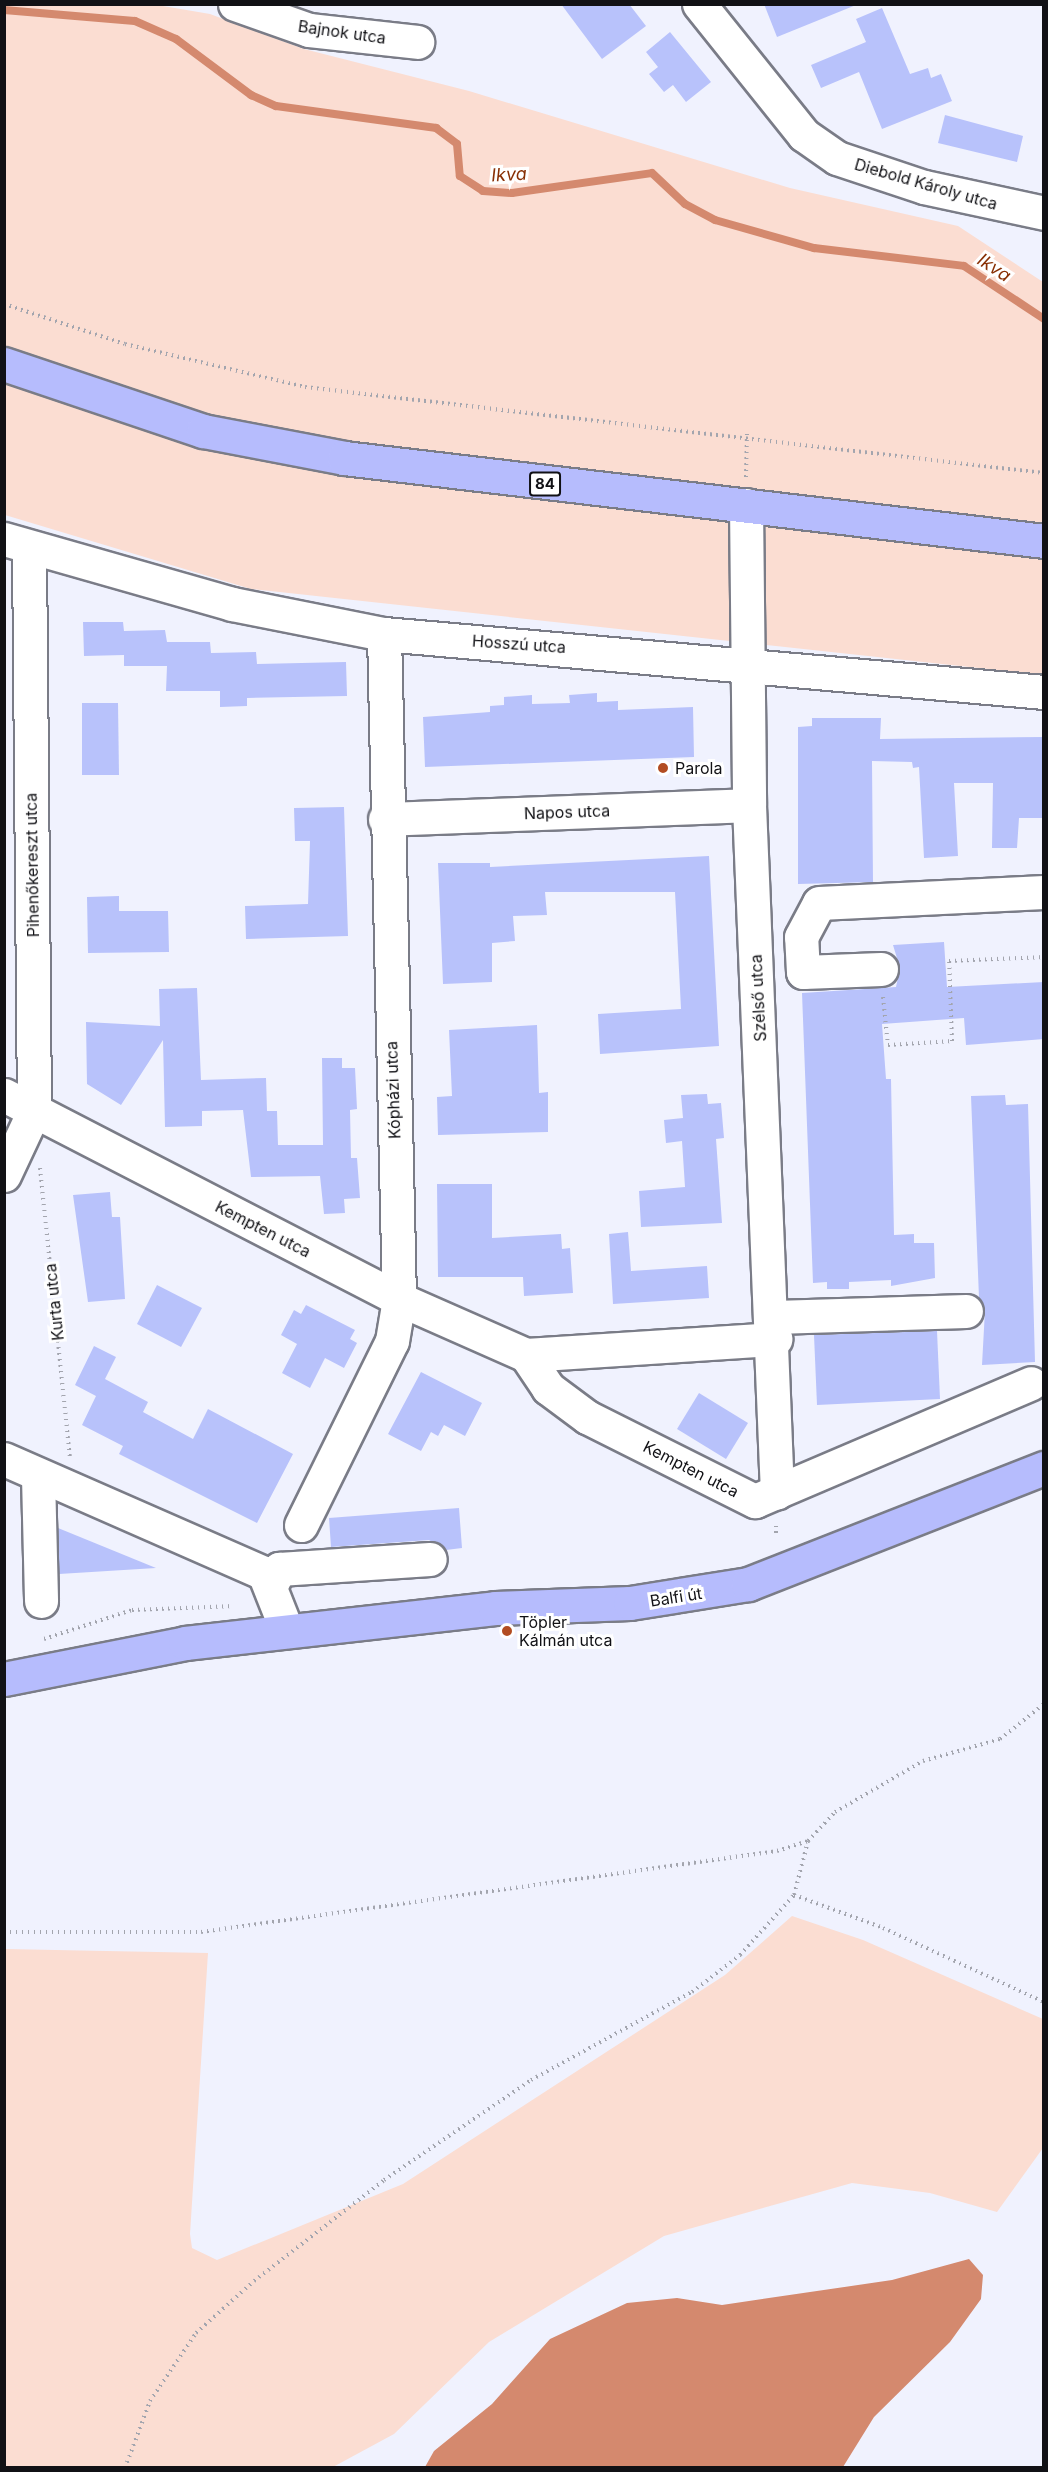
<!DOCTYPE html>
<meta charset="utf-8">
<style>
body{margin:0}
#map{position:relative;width:1048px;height:2472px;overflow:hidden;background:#f0f2fe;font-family:Inter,sans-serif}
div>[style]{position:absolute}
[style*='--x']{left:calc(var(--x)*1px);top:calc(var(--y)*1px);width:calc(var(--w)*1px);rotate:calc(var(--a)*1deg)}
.green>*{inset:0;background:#fbddd2}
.water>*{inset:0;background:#d4896e}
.stream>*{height:8px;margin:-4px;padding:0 4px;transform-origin:4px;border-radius:4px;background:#d4896e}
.building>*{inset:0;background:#b8c2fb}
.path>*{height:4px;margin-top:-2px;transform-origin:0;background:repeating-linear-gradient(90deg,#a3a5ae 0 1.5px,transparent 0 6px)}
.roads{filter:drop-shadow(2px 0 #7a7c87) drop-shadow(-2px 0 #7a7c87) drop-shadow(0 2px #7a7c87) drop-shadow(0 -2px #7a7c87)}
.minor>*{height:33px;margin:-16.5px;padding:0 16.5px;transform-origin:16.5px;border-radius:16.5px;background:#fff}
.major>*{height:33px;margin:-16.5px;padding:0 16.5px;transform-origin:16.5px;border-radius:16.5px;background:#b6bcfd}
.dots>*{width:16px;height:16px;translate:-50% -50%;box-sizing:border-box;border:3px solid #fff;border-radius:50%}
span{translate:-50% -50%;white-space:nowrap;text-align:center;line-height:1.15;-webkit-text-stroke:6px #fff;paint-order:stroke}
.shield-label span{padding:2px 4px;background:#fff;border:2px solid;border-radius:4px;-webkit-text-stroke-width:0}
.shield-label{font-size:15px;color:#111115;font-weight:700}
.street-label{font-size:16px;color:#111115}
.poi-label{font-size:16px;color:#111115}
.left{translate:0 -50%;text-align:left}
.water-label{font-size:18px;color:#882f04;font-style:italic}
.frame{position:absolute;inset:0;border:6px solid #111115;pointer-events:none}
</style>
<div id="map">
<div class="green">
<i style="clip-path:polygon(5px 5px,157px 5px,210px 14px,304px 49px,469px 91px,790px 188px,958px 226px,1043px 282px,1043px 675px,251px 589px,5px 515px)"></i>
<i style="clip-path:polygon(792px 1916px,863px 1940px,1043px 2019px,1043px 2148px,997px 2212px,930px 2193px,852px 2183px,664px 2236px,489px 2342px,394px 2434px,333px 2467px,5px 2467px,5px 1949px,208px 1953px,190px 2234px,192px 2248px,217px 2260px,403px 2184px,725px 1975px)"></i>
</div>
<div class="water">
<i style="clip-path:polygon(969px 2259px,983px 2275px,981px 2299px,950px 2342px,874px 2417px,843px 2467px,425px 2467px,434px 2451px,492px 2404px,550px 2339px,627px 2303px,677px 2298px,722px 2305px,892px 2280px)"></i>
</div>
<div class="stream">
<i style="--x:4;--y:10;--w:131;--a:4.8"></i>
<i style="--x:135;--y:21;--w:45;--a:23.7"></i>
<i style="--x:176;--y:39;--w:94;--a:36.7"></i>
<i style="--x:251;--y:95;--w:27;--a:24"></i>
<i style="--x:276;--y:106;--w:162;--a:7.8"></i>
<i style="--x:436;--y:128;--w:26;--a:37"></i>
<i style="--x:457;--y:144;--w:32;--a:85"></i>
<i style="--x:460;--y:176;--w:27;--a:33"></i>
<i style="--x:483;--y:191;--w:29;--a:4"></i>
<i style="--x:512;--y:193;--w:141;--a:-8.1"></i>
<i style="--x:652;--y:173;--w:45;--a:43.2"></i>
<i style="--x:685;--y:204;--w:34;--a:28"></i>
<i style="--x:715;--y:220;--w:103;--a:15.8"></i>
<i style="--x:814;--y:248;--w:151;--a:6.8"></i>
<i style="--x:964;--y:266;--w:96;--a:33.5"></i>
</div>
<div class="building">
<i style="clip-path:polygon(561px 4px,629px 4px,646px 26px,602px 59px)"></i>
<i style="clip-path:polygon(764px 4px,856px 4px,856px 5px,777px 37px)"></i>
<i style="clip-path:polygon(882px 8px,910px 74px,928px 68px,931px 78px,941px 74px,952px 101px,882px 129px,859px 72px,821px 88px,811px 65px,866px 42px,856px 19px)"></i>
<i style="clip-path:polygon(670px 32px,711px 82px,686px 102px,673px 85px,664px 92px,649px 74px,658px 67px,646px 52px)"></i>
<i style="clip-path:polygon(945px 115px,1023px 136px,1017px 162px,938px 143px)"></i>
<i style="clip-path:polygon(83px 622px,123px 622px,124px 631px,165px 630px,167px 642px,210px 642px,211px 653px,256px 652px,257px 664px,346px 662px,347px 696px,247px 698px,247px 706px,220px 707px,220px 691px,166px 691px,167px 666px,124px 666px,124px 655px,84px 656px)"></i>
<i style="clip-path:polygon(597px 693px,597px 702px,618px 701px,618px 710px,693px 707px,694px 757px,425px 767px,423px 717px,490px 712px,490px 706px,504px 705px,504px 697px,532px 695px,532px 704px,570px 703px,569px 695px)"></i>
<i style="clip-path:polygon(82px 703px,118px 703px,119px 775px,82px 775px)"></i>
<i style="clip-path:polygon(812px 718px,881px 718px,880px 739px,1044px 737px,1044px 818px,1019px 818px,1017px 848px,992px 848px,993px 783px,954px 783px,958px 856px,924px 858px,919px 767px,913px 768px,912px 762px,872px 761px,873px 882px,798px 884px,798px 727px,812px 726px)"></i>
<i style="clip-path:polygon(344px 807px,348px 936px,246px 939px,245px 906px,308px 904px,310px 841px,295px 841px,294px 808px)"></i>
<i style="clip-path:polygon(709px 856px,719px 1046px,600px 1054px,598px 1014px,681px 1009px,675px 892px,545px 892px,547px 915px,513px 916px,515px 941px,492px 943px,492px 982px,443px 984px,438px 863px,490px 863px,490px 867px)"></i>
<i style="clip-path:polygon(119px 896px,119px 911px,168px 911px,169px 952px,88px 953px,87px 897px)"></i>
<i style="clip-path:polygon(944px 942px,947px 987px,1044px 982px,1044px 1039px,966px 1045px,964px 1018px,882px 1024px,886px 1079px,891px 1079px,894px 1235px,914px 1234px,914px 1243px,934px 1243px,935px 1278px,891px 1286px,891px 1280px,849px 1282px,849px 1289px,827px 1289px,827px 1282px,813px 1283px,802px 993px,896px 987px,900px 968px,893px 945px)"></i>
<i style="clip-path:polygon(197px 988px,201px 1080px,266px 1078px,267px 1111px,277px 1111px,278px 1145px,323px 1145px,322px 1058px,342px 1058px,342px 1068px,355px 1068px,357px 1109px,350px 1110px,351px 1158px,357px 1158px,360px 1198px,344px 1199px,345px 1213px,324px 1214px,320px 1176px,251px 1177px,243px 1110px,202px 1111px,202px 1126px,165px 1127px,163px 1040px,121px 1105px,87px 1084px,86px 1022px,160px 1026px,159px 989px)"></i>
<i style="clip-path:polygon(537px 1025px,539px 1093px,548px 1092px,548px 1132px,438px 1135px,437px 1097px,452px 1096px,449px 1030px)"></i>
<i style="clip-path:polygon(707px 1094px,708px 1104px,721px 1103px,724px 1138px,716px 1139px,722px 1223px,641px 1227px,639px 1191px,685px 1187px,682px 1141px,666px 1143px,664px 1120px,683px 1118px,681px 1095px)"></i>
<i style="clip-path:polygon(1005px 1095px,1006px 1105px,1028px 1104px,1035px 1362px,982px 1365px,985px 1310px,979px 1298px,971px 1096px)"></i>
<i style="clip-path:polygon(437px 1184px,492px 1184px,492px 1238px,561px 1234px,562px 1249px,570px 1248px,573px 1293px,524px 1296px,523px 1277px,438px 1277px)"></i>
<i style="clip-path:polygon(110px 1192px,112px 1217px,120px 1217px,125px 1299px,88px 1302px,73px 1195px)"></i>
<i style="clip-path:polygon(628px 1232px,631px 1271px,707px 1266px,709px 1298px,613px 1304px,609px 1234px)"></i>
<i style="clip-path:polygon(157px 1285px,202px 1308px,181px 1347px,137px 1324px)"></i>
<i style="clip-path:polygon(306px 1305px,355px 1330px,350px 1339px,357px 1343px,344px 1368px,325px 1358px,310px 1388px,282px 1373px,297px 1344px,281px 1335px,294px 1310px,301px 1314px)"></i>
<i style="clip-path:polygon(937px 1331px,940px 1399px,817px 1405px,814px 1335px)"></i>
<i style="clip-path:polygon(94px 1346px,116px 1357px,105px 1379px,148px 1402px,143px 1412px,193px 1439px,208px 1409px,293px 1454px,257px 1523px,119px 1454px,123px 1446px,82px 1425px,96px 1396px,75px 1385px)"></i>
<i style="clip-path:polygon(421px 1372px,482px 1403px,465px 1436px,444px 1425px,438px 1436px,431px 1432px,421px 1451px,388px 1434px)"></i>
<i style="clip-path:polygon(699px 1393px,748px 1423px,726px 1459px,677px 1429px)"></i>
<i style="clip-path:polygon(459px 1508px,462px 1548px,446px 1550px,429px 1540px,331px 1547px,329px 1518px)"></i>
<i style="clip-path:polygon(58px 1528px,156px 1568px,59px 1574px)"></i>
</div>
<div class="path">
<i style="--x:4;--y:304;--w:127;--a:18.3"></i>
<i style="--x:125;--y:344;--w:185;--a:13.4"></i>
<i style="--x:305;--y:387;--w:744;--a:6.64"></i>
<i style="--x:746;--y:477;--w:43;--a:-88.7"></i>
<i style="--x:883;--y:997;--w:48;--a:84.1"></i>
<i style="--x:888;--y:1045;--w:64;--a:-3.6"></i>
<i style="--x:952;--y:1041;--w:80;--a:-92.1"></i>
<i style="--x:949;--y:961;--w:95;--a:-2.4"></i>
<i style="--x:40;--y:1168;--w:290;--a:84.1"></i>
<i style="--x:776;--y:1533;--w:11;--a:-90"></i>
<i style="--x:44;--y:1639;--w:93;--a:-18.2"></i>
<i style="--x:132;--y:1610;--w:101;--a:-2.3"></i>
<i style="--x:808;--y:1841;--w:56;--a:104.5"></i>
<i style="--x:794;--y:1895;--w:95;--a:20.3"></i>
<i style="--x:883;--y:1928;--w:177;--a:24.7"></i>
<i style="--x:4;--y:1932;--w:197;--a:0"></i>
<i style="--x:201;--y:1932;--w:582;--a:-8"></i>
<i style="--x:777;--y:1851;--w:33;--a:-18"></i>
<i style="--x:808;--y:1841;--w:40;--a:-47"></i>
<i style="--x:835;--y:1812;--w:102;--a:-30.1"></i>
<i style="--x:923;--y:1761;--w:80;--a:-15.9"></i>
<i style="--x:1000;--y:1739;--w:56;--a:-38.5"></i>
<i style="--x:125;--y:2468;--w:72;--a:-69.5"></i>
<i style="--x:150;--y:2401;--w:82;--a:-55.9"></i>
<i style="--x:196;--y:2333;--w:78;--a:-41.9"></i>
<i style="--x:254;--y:2281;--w:165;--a:-37.8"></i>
<i style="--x:384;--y:2180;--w:178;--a:-34.2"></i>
<i style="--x:531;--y:2080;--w:183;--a:-28.7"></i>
<i style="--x:692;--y:1992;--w:61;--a:-37.6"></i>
<i style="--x:740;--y:1955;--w:81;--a:-48"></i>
</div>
<div class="roads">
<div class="minor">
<i style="--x:235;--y:4;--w:78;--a:19.4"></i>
<i style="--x:309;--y:30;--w:109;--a:6.3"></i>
<i style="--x:699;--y:4;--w:168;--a:51.3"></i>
<i style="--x:804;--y:135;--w:40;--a:34.9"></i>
<i style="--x:837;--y:158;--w:92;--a:18.4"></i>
<i style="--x:924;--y:187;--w:123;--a:12.2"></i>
<i style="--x:746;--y:505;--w:300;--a:89.4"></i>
<i style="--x:749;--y:805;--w:688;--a:87.67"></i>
<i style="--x:4;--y:539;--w:237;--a:15.9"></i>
<i style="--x:232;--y:604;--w:155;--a:11.2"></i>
<i style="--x:384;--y:634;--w:663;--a:5.02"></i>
<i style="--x:385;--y:819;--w:364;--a:-2.2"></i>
<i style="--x:881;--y:969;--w:78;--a:177.8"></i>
<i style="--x:803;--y:972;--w:35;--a:-93"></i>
<i style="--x:801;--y:937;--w:38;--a:-62"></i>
<i style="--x:819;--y:903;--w:225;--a:-2.8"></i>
<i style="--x:4;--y:1095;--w:445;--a:27.3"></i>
<i style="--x:399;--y:1299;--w:139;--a:23.8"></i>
<i style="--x:526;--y:1355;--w:250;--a:-3.7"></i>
<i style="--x:4;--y:1175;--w:71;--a:-64.9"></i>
<i style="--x:34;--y:1111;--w:563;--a:-90.51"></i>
<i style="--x:774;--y:1317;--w:192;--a:-1.8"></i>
<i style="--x:526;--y:1355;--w:40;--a:56"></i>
<i style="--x:548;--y:1388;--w:49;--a:36.6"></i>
<i style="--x:587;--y:1417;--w:188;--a:26.6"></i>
<i style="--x:755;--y:1501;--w:300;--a:-23.1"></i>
<i style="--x:4;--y:1459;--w:284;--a:23.7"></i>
<i style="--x:264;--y:1573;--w:62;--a:68.4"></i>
<i style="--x:38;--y:1476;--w:125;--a:88.6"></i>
<i style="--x:301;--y:1525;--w:205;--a:-63.7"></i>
<i style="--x:392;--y:1341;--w:43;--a:-80.5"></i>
<i style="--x:399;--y:1299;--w:665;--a:-91.29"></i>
<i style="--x:272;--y:1583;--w:16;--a:-63"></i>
<i style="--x:279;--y:1569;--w:151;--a:-3.8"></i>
</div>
<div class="major">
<i style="--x:4;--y:364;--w:210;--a:18.6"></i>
<i style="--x:203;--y:431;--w:144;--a:10.8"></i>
<i style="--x:344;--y:458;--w:705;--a:6.76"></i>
<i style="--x:4;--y:1679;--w:185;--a:-11.2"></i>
<i style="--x:185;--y:1643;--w:312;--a:-6.4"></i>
<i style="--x:495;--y:1608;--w:135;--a:-2.1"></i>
<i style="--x:630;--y:1603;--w:120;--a:-9.1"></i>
<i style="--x:748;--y:1584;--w:318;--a:-21.4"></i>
</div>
</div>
<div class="dots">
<i style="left:663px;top:768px;background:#b24c22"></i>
<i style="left:507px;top:1631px;background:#b24c22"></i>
</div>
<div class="shield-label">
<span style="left:545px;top:484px">84</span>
</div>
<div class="street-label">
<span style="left:342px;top:32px;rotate:8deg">Bajnok utca</span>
<span style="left:926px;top:184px;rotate:16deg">Diebold Károly utca</span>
<span style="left:519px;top:644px;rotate:4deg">Hosszú utca</span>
<span style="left:567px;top:812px;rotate:-2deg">Napos utca</span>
<span style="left:32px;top:865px;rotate:-91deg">Pihenőkereszt utca</span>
<span style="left:758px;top:998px;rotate:-93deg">Szélső utca</span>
<span style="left:393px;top:1090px;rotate:-92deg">Kópházi utca</span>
<span style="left:263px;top:1229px;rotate:27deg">Kempten utca</span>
<span style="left:54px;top:1302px;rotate:-96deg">Kurta utca</span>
<span style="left:691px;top:1469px;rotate:27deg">Kempten utca</span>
<span style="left:676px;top:1597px;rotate:-9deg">Balfi út</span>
</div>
<div class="poi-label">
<span class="left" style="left:675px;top:768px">Parola</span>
<span class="left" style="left:519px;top:1631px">Töpler<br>Kálmán utca</span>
</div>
<div class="water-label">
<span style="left:509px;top:175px;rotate:-3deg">Ikva</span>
<span style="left:994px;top:268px;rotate:33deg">Ikva</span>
</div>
<div class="frame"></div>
</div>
